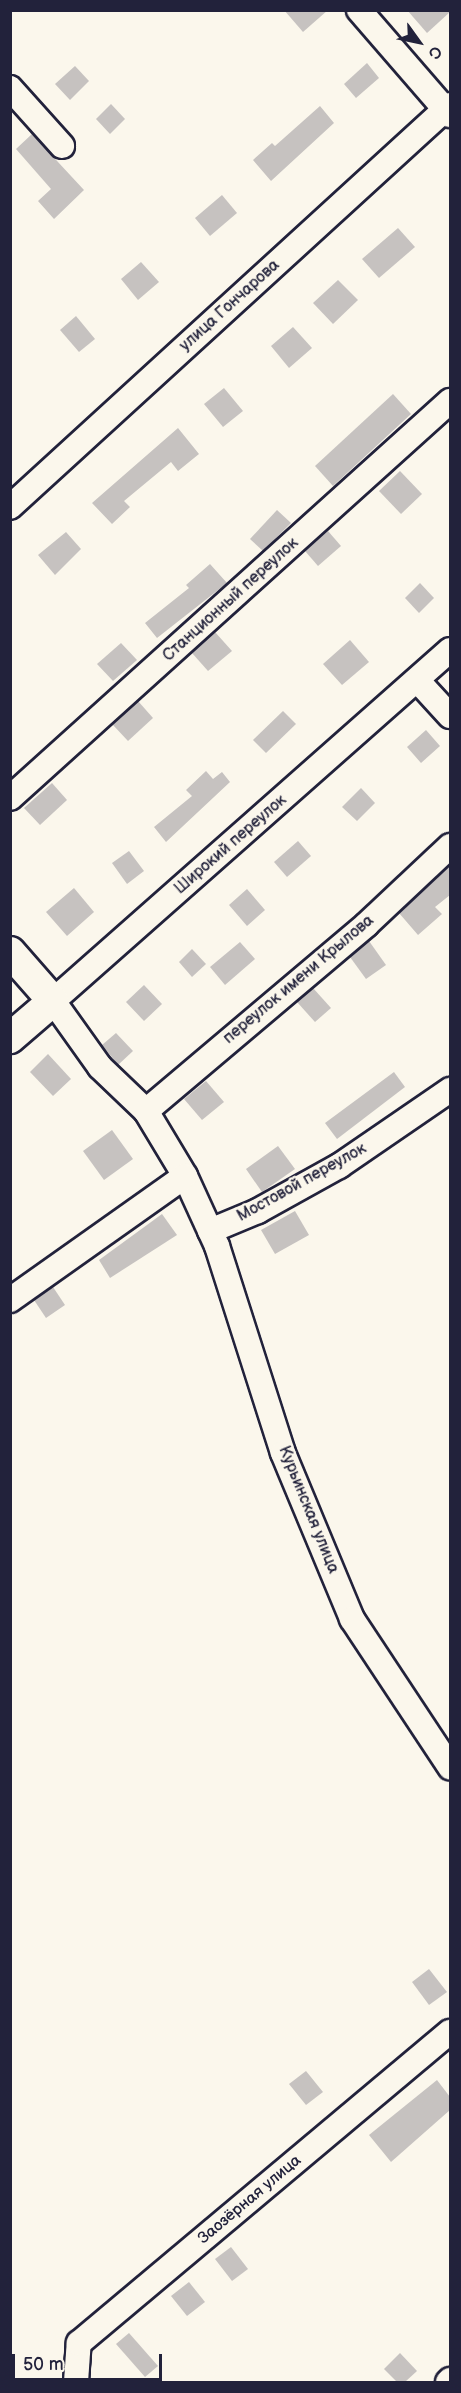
<!DOCTYPE html>
<meta charset="utf-8">
<style>
body{margin:0}
#map{position:relative;width:461px;height:2393px;overflow:hidden;background:#fbf7ec;font-family:"Balsamiq Sans",sans-serif}
div>[style]{position:absolute}
[style*='--x']{left:calc(var(--x)*1px);top:calc(var(--y)*1px);width:calc(var(--w)*1px);rotate:calc(var(--a)*1deg)}
.building>*{inset:0;background:#c6c2c0}
.roads{filter:drop-shadow(2px 0 #22223b) drop-shadow(-2px 0 #22223b) drop-shadow(0 2px #22223b) drop-shadow(0 -2px #22223b)}
.minor>*{height:24px;margin:-12px;padding:0 12px;transform-origin:12px;border-radius:12px;background:#fbf7ec}
.major>*{height:30px;margin:-15px;padding:0 15px;transform-origin:15px;border-radius:15px;background:#fbf7ec}
span{translate:-50% -50%;white-space:nowrap;text-align:center;line-height:1.15;-webkit-text-stroke:4.5px #fbf7ec;paint-order:stroke}
.street-label{font-size:16px;color:#22223b}
.frame{position:absolute;inset:0;border:12px solid #22223b;pointer-events:none}
.north{position:absolute;left:389px;top:12px;width:60px;height:60px;-webkit-text-stroke:4px #fbf7ec;paint-order:stroke;rotate:123deg;font-size:16px;font-weight:700;line-height:24px;text-align:center;color:#22223b}
.north::after{content:'';display:block;margin:auto;width:21px;height:27px;background:#22223b;clip-path:polygon(50% 0,100% 100%,50% 72%,0 100%)}
.scale{position:absolute;left:12px;top:2354px;width:150px;height:27px;box-sizing:border-box;border:3px solid #22223b;border-top:0;padding-left:8px;font-size:18px;line-height:21px;white-space:nowrap;color:#22223b;-webkit-text-stroke:4px #fbf7ec;paint-order:stroke}
</style>
<div id="map">
<div class="building">
<i style="clip-path:polygon(284px 10px,328px 10px,303px 32px)"></i>
<i style="clip-path:polygon(407px 10px,450px 10px,450px 12px,427px 33px)"></i>
<i style="clip-path:polygon(367px 63px,379px 78px,356px 98px,344px 84px)"></i>
<i style="clip-path:polygon(75px 66px,89px 81px,70px 100px,55px 84px)"></i>
<i style="clip-path:polygon(111px 104px,125px 119px,110px 134px,96px 119px)"></i>
<i style="clip-path:polygon(320px 106px,334px 123px,271px 181px,253px 160px,272px 143px,275px 146px)"></i>
<i style="clip-path:polygon(32px 134px,84px 190px,54px 219px,38px 201px,51px 189px,16px 149px)"></i>
<i style="clip-path:polygon(222px 195px,237px 213px,210px 236px,195px 218px)"></i>
<i style="clip-path:polygon(398px 228px,415px 247px,379px 278px,362px 259px)"></i>
<i style="clip-path:polygon(141px 262px,159px 282px,138px 300px,121px 279px)"></i>
<i style="clip-path:polygon(338px 280px,358px 300px,333px 324px,313px 303px)"></i>
<i style="clip-path:polygon(76px 316px,95px 339px,79px 352px,60px 330px)"></i>
<i style="clip-path:polygon(293px 327px,312px 348px,289px 368px,271px 346px)"></i>
<i style="clip-path:polygon(224px 388px,243px 411px,223px 427px,204px 404px)"></i>
<i style="clip-path:polygon(393px 394px,411px 414px,333px 486px,315px 466px)"></i>
<i style="clip-path:polygon(178px 428px,199px 454px,178px 471px,171px 462px,124px 501px,130px 507px,112px 524px,92px 503px)"></i>
<i style="clip-path:polygon(400px 471px,422px 494px,401px 514px,379px 491px)"></i>
<i style="clip-path:polygon(277px 510px,291px 523px,263px 551px,250px 539px)"></i>
<i style="clip-path:polygon(328px 531px,341px 546px,318px 566px,305px 551px)"></i>
<i style="clip-path:polygon(66px 532px,81px 549px,55px 575px,38px 555px)"></i>
<i style="clip-path:polygon(210px 564px,227px 583px,157px 638px,145px 623px,189px 588px,186px 585px)"></i>
<i style="clip-path:polygon(420px 583px,434px 598px,419px 613px,405px 598px)"></i>
<i style="clip-path:polygon(215px 632px,232px 651px,208px 671px,192px 653px)"></i>
<i style="clip-path:polygon(350px 640px,369px 662px,342px 685px,323px 664px)"></i>
<i style="clip-path:polygon(121px 643px,137px 660px,113px 681px,97px 664px)"></i>
<i style="clip-path:polygon(138px 701px,153px 718px,128px 741px,113px 725px)"></i>
<i style="clip-path:polygon(283px 711px,296px 724px,266px 753px,253px 740px)"></i>
<i style="clip-path:polygon(426px 730px,440px 746px,421px 763px,407px 747px)"></i>
<i style="clip-path:polygon(206px 771px,213px 779px,222px 772px,230px 782px,166px 842px,154px 827px,192px 796px,186px 790px)"></i>
<i style="clip-path:polygon(52px 783px,67px 800px,40px 825px,24px 808px)"></i>
<i style="clip-path:polygon(361px 788px,375px 803px,357px 821px,342px 807px)"></i>
<i style="clip-path:polygon(298px 841px,311px 856px,287px 877px,274px 862px)"></i>
<i style="clip-path:polygon(129px 851px,144px 871px,127px 884px,112px 863px)"></i>
<i style="clip-path:polygon(450px 866px,450px 895px,435px 907px,442px 914px,418px 935px,399px 913px)"></i>
<i style="clip-path:polygon(74px 888px,94px 912px,67px 936px,46px 912px)"></i>
<i style="clip-path:polygon(247px 889px,265px 910px,247px 926px,229px 905px)"></i>
<i style="clip-path:polygon(369px 941px,386px 965px,366px 979px,350px 957px)"></i>
<i style="clip-path:polygon(240px 942px,255px 959px,225px 985px,210px 967px)"></i>
<i style="clip-path:polygon(192px 949px,206px 964px,192px 977px,179px 962px)"></i>
<i style="clip-path:polygon(144px 985px,162px 1004px,144px 1021px,126px 1002px)"></i>
<i style="clip-path:polygon(313px 988px,331px 1008px,315px 1022px,297px 1002px)"></i>
<i style="clip-path:polygon(116px 1033px,133px 1051px,118px 1065px,102px 1045px)"></i>
<i style="clip-path:polygon(48px 1054px,71px 1079px,53px 1096px,30px 1072px)"></i>
<i style="clip-path:polygon(394px 1072px,405px 1087px,337px 1139px,325px 1123px)"></i>
<i style="clip-path:polygon(206px 1081px,224px 1102px,202px 1120px,184px 1099px)"></i>
<i style="clip-path:polygon(112px 1130px,133px 1159px,104px 1180px,83px 1151px)"></i>
<i style="clip-path:polygon(278px 1146px,295px 1169px,262px 1192px,246px 1169px)"></i>
<i style="clip-path:polygon(295px 1211px,309px 1235px,275px 1254px,261px 1230px)"></i>
<i style="clip-path:polygon(162px 1214px,177px 1235px,110px 1278px,99px 1260px)"></i>
<i style="clip-path:polygon(53px 1287px,65px 1305px,46px 1318px,34px 1300px)"></i>
<i style="clip-path:polygon(429px 1969px,447px 1992px,429px 2005px,412px 1982px)"></i>
<i style="clip-path:polygon(306px 2071px,323px 2092px,306px 2105px,289px 2084px)"></i>
<i style="clip-path:polygon(437px 2080px,450px 2097px,450px 2110px,391px 2162px,369px 2135px)"></i>
<i style="clip-path:polygon(231px 2247px,248px 2269px,232px 2281px,215px 2259px)"></i>
<i style="clip-path:polygon(189px 2282px,205px 2302px,187px 2316px,171px 2296px)"></i>
<i style="clip-path:polygon(129px 2333px,158px 2366px,145px 2377px,116px 2344px)"></i>
<i style="clip-path:polygon(400px 2353px,417px 2371px,405px 2382px,397px 2382px,384px 2369px)"></i>
</div>
<div class="roads">
<div class="minor">
<i style="--x:359;--y:10;--w:139;--a:49.1"></i>
<i style="--x:10;--y:88;--w:78;--a:48.1"></i>
<i style="--x:10;--y:507;--w:596;--a:-42.42"></i>
<i style="--x:450;--y:650;--w:530;--a:138.52"></i>
<i style="--x:53;--y:1001;--w:81;--a:54.5"></i>
<i style="--x:100;--y:1067;--w:64;--a:43.7"></i>
<i style="--x:146;--y:1111;--w:76;--a:59"></i>
<i style="--x:185;--y:1176;--w:77;--a:65.4"></i>
<i style="--x:217;--y:1246;--w:217;--a:72.3"></i>
<i style="--x:283;--y:1453;--w:180;--a:67.4"></i>
<i style="--x:352;--y:1619;--w:178;--a:56.5"></i>
<i style="--x:417;--y:680;--w:49;--a:47.5"></i>
<i style="--x:10;--y:798;--w:593;--a:-42.06"></i>
<i style="--x:146;--y:1111;--w:289;--a:-40.2"></i>
<i style="--x:367;--y:924;--w:114;--a:-43.2"></i>
<i style="--x:210;--y:1231;--w:52;--a:-22.6"></i>
<i style="--x:258;--y:1211;--w:93;--a:-29.1"></i>
<i style="--x:339;--y:1166;--w:135;--a:-34.4"></i>
<i style="--x:10;--y:1300;--w:214;--a:-35.3"></i>
<i style="--x:76;--y:2382;--w:39;--a:-86"></i>
<i style="--x:79;--y:2343;--w:484;--a:-40"></i>
<i style="--x:448;--y:2382;--w:3;--a:-45"></i>
</div>
<div class="major">
<i style="--x:10;--y:952;--w:65;--a:48.7"></i>
<i style="--x:53;--y:1001;--w:57;--a:139.3"></i>
</div>
</div>
<div class="street-label">
<span style="left:230px;top:306px;rotate:-42deg">улица Гончарова</span>
<span style="left:231px;top:600px;rotate:-42deg">Станционный переулок</span>
<span style="left:231px;top:845px;rotate:-41deg">Широкий переулок</span>
<span style="left:299px;top:980px;rotate:-40deg">переулок имени Крылова</span>
<span style="left:302px;top:1183px;rotate:-29deg">Мостовой переулок</span>
<span style="left:308px;top:1510px;rotate:68deg">Курьинская улица</span>
<span style="left:250px;top:2200px;rotate:-40deg">Заозёрная улица</span>
</div>
<div class="frame"></div>
<div class="north">С</div>
<div class="scale">50 m</div>
</div>
